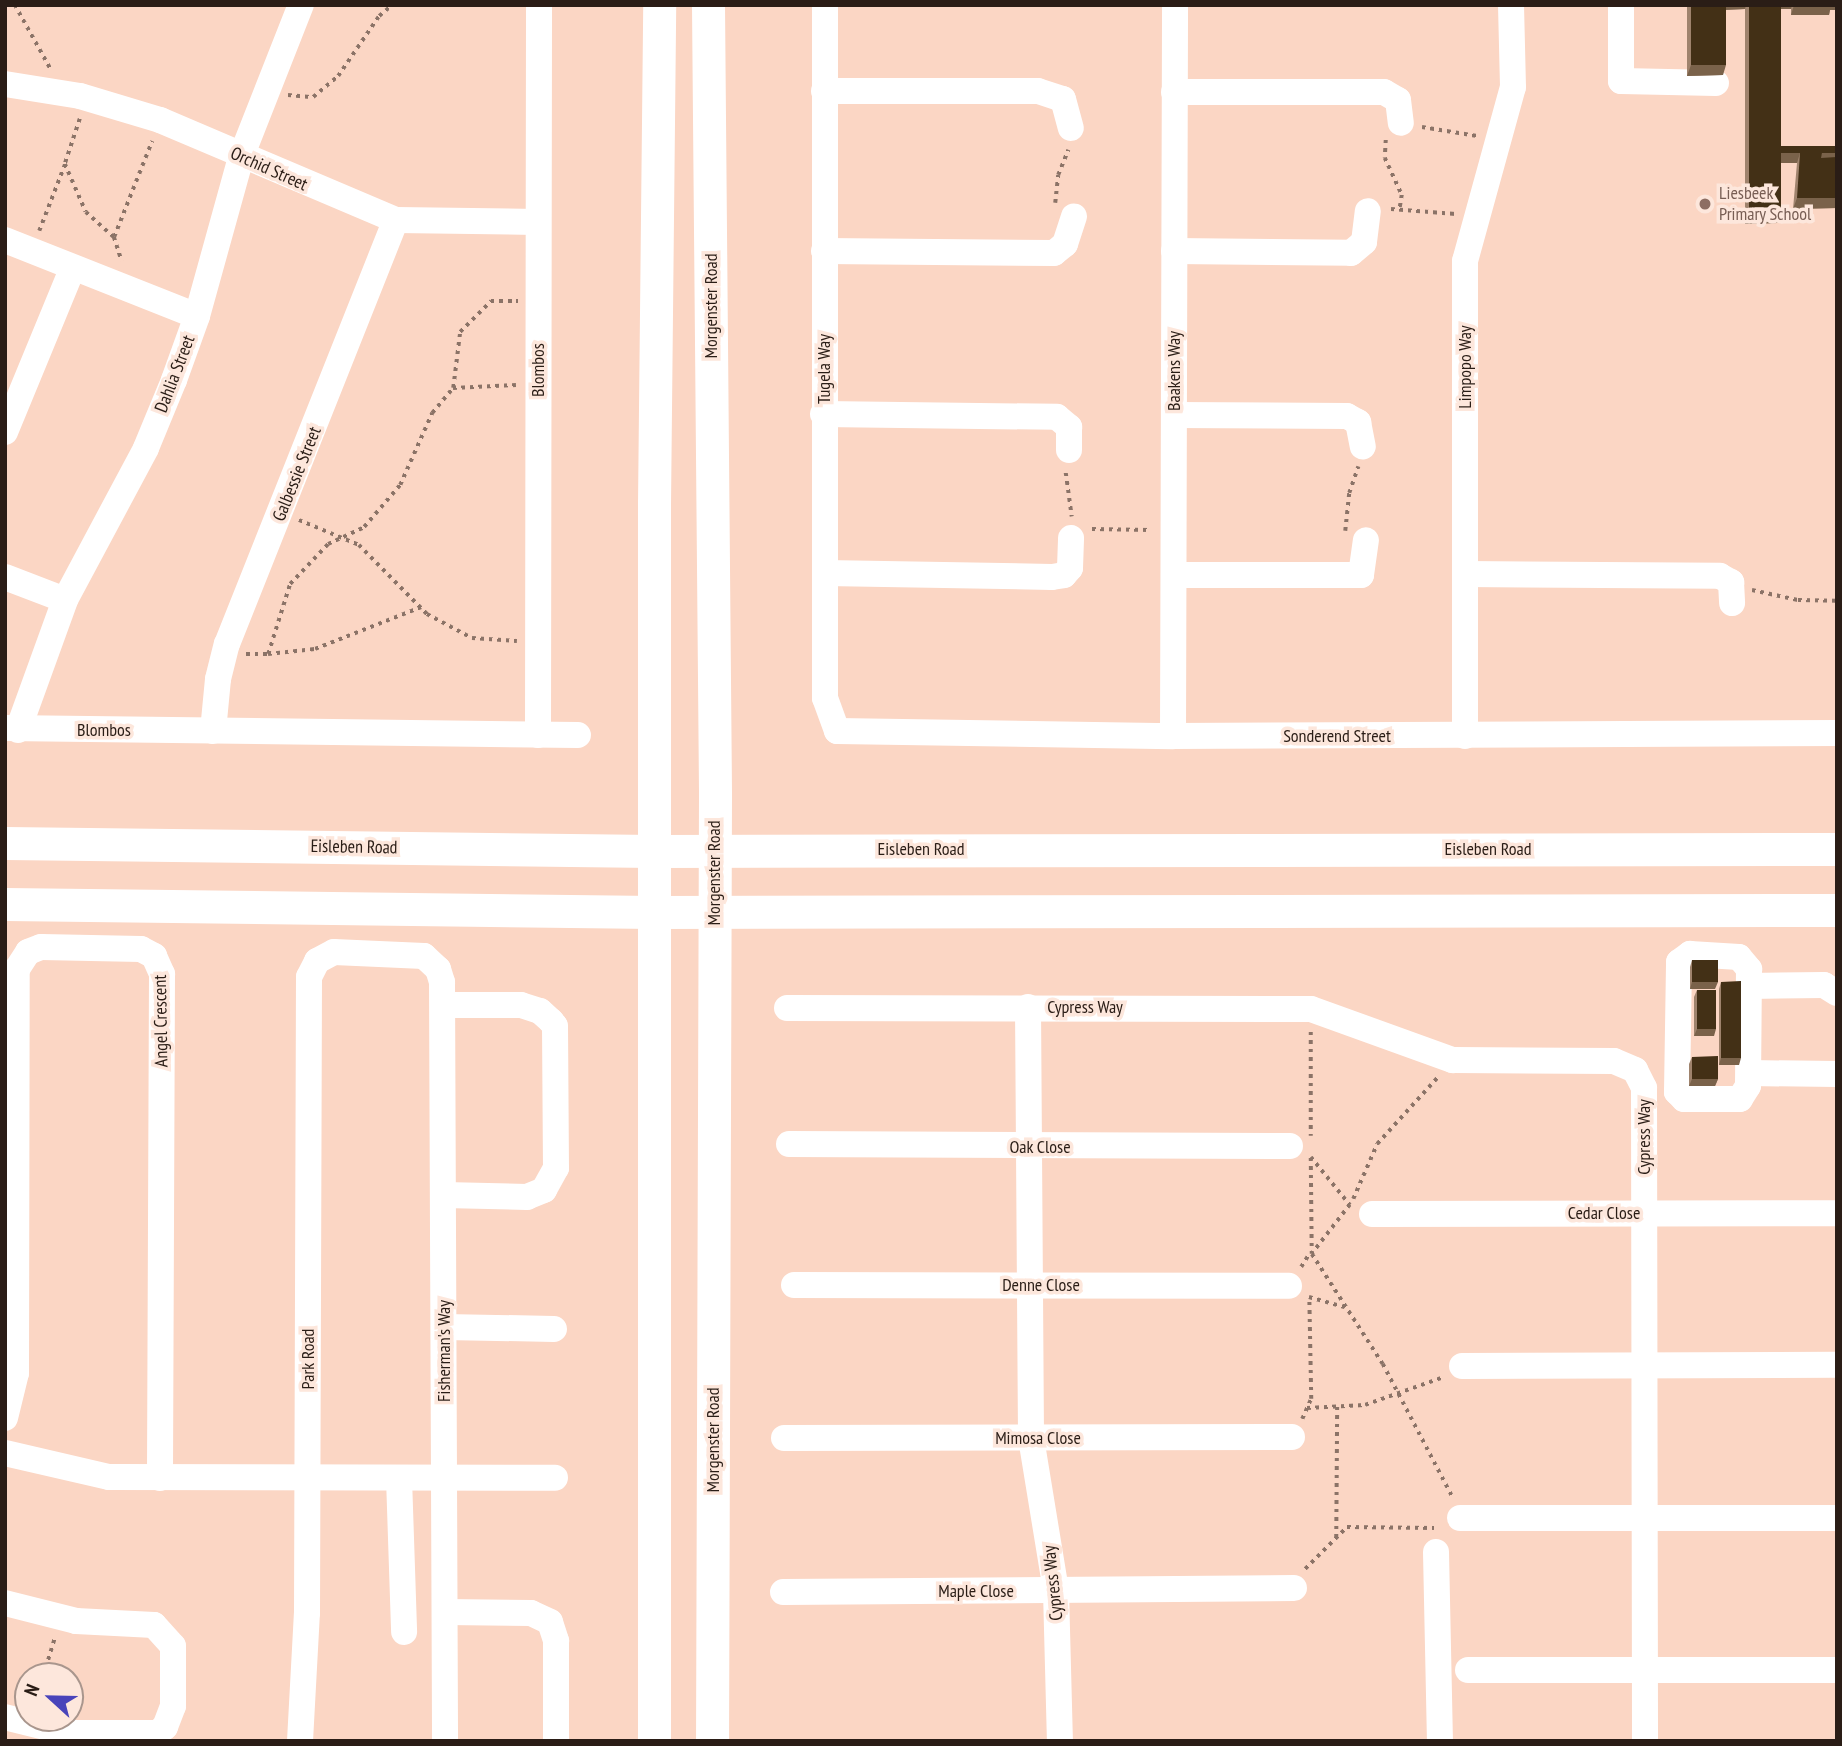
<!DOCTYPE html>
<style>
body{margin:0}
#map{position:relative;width:1842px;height:1746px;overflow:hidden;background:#fbd6c4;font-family:"PT Sans Narrow",sans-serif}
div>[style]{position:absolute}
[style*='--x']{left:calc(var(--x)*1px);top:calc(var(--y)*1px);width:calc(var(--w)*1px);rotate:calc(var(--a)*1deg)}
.path>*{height:3.5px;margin-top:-1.75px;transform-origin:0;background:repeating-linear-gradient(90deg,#8b7367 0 3.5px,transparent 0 8.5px)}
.minor>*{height:26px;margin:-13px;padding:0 13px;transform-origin:13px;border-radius:13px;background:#fff}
.major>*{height:33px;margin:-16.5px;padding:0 16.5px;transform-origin:16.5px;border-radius:16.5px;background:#fff}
.wall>*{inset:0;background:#9f836d}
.shaded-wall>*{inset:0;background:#7a624a}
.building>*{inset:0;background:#433016}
.dots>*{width:19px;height:19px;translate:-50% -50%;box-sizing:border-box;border:4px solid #fde7dc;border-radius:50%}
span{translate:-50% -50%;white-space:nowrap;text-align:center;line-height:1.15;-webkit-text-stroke:7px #fde7dc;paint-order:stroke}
.street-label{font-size:18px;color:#2a1d16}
.education-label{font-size:18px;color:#785e54}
.left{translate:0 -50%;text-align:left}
.frame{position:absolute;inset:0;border:7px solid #2a1d16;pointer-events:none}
.north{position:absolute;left:14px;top:1662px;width:70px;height:70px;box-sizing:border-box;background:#fde7dc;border:2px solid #a9968d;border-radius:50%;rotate:292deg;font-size:19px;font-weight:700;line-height:28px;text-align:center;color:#2a1d16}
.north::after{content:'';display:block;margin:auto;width:24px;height:32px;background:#4944ba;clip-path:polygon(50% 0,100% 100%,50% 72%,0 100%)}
</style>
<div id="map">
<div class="path">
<i style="--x:15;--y:5;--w:72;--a:60.9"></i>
<i style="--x:288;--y:95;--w:25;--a:5"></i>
<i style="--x:313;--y:97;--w:33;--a:-40"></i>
<i style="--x:338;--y:76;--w:73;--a:-55.7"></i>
<i style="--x:379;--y:16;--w:17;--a:-40"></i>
<i style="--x:80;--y:119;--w:47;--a:108.4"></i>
<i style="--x:65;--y:164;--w:52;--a:66.4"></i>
<i style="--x:86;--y:212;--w:38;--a:42"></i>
<i style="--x:114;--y:237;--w:25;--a:72"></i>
<i style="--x:1422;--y:127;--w:56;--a:9.3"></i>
<i style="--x:1386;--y:140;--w:18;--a:93"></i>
<i style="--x:1385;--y:158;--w:41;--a:65.3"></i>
<i style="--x:1402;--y:195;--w:13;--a:99"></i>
<i style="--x:1055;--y:203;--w:28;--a:-84"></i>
<i style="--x:1058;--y:175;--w:27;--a:-68"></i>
<i style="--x:1391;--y:209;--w:65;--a:4.4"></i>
<i style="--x:39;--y:231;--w:72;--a:-68.8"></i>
<i style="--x:114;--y:237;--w:103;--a:-68.4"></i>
<i style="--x:453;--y:388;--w:56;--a:-82.9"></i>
<i style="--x:460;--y:332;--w:44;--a:-45"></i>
<i style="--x:491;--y:301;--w:27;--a:0"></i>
<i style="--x:1066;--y:473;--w:44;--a:82.2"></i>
<i style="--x:299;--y:520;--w:65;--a:22.6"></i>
<i style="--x:359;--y:545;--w:97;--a:45.4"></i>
<i style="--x:427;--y:614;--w:51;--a:28.1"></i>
<i style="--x:472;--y:638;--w:45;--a:3.8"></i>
<i style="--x:1092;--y:529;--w:58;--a:1"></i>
<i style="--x:1345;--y:531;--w:38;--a:-84"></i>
<i style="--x:1349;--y:493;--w:28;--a:-71"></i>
<i style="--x:1752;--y:590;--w:47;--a:12.3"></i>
<i style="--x:1798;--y:600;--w:39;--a:1"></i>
<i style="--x:246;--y:654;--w:22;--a:0"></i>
<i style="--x:268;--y:654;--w:73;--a:-72.6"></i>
<i style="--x:290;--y:584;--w:55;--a:-46.5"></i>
<i style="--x:328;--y:544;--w:40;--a:-25"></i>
<i style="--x:364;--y:527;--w:55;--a:-49.4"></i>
<i style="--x:400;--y:485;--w:79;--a:-66"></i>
<i style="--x:432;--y:413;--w:33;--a:-50"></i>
<i style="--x:453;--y:388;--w:63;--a:-2.7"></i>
<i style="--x:268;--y:654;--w:47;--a:-6.1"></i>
<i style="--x:315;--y:649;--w:114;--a:-21.6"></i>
<i style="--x:1311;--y:1032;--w:104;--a:90"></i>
<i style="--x:1311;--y:1157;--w:62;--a:50.9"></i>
<i style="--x:1350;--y:1205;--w:62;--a:127.8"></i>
<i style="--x:1312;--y:1254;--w:131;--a:57.2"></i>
<i style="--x:1383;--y:1364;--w:149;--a:62.4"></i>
<i style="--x:1311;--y:1158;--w:96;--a:89.4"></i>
<i style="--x:1353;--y:1199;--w:60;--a:-66.4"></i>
<i style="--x:1377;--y:1144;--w:91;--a:-47.7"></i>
<i style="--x:1301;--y:1267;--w:15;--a:-58"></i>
<i style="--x:1309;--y:1297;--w:37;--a:16"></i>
<i style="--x:1307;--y:1408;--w:58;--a:-3"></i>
<i style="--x:1365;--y:1405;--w:84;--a:-19.5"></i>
<i style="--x:1302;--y:1419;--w:22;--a:-66"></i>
<i style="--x:1311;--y:1399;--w:100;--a:-91.1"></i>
<i style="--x:1336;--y:1538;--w:131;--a:-89.6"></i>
<i style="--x:1305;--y:1569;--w:59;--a:-45"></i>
<i style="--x:1347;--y:1527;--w:87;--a:0.7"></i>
<i style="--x:43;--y:1676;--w:39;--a:-73"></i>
</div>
<div class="minor">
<i style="--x:825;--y:5;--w:693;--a:90"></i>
<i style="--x:825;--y:698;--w:35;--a:70"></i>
<i style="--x:837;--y:731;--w:336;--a:0.9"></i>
<i style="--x:1173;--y:736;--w:664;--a:-0.26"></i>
<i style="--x:1621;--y:5;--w:76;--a:90"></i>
<i style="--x:1621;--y:81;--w:95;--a:1.2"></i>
<i style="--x:5;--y:84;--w:76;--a:9.1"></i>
<i style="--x:80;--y:96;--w:84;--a:16.7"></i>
<i style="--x:160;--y:120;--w:256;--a:23"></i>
<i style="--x:396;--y:220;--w:141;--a:0.8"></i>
<i style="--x:824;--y:91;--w:214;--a:0"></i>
<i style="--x:1038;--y:91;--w:26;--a:18"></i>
<i style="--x:1063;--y:99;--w:30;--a:75"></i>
<i style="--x:1174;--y:92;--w:210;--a:0"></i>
<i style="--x:1384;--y:92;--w:16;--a:30"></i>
<i style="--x:1398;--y:100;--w:23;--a:83"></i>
<i style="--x:5;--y:240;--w:206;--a:21.6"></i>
<i style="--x:824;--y:251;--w:230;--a:0.5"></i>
<i style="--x:1054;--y:253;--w:14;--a:-39"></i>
<i style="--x:1065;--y:244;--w:29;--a:-72"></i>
<i style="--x:1174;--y:251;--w:177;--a:0.6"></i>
<i style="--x:1351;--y:253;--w:17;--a:-40"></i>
<i style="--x:1364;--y:242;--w:31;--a:-83"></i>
<i style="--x:823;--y:414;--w:234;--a:0.7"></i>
<i style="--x:1057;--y:417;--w:16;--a:40"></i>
<i style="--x:1069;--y:427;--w:23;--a:90"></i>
<i style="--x:1174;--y:415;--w:173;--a:0.3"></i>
<i style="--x:1347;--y:416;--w:13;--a:29"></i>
<i style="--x:1358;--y:422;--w:25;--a:79"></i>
<i style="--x:5;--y:432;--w:178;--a:-67.6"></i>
<i style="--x:825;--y:573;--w:227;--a:1"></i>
<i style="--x:1052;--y:577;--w:12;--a:-9"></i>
<i style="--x:1064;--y:575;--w:9;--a:-49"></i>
<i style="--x:1070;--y:568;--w:30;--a:-88"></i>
<i style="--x:1465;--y:574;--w:255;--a:0.4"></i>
<i style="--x:1720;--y:576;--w:13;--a:29"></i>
<i style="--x:1731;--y:582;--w:21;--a:87"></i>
<i style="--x:1175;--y:575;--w:186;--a:0"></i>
<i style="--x:1361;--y:575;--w:35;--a:-82"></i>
<i style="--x:5;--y:577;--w:64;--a:21"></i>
<i style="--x:5;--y:728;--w:573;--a:0.7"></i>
<i style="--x:18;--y:730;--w:138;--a:-70.1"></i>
<i style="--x:65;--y:600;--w:172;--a:-61.9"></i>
<i style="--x:146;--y:448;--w:74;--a:-67.6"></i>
<i style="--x:174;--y:380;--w:68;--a:-70.2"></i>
<i style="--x:197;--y:316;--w:165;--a:-74.5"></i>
<i style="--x:241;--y:157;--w:163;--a:-68.5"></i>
<i style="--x:213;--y:731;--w:52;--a:-84.5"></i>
<i style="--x:218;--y:679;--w:36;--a:-76"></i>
<i style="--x:227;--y:644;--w:456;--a:-68.3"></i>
<i style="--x:538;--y:735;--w:730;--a:-89.92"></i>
<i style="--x:1173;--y:736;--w:731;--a:-89.84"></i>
<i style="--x:1465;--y:736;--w:475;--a:-90"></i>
<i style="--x:1465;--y:261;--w:180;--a:-74.6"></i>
<i style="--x:1513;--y:87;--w:82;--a:-91.4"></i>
<i style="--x:1690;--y:954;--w:49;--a:3.5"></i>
<i style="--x:1739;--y:957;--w:16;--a:50"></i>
<i style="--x:1749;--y:969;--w:117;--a:90.5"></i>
<i style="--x:1748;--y:1086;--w:15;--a:122"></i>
<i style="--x:1740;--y:1099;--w:56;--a:180"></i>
<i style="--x:1684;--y:1099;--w:10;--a:-135"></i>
<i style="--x:1677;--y:1092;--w:130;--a:-89.1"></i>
<i style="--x:1679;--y:962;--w:14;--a:-36"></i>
<i style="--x:1749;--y:986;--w:75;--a:-0.8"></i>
<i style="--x:1824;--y:985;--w:15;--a:32"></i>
<i style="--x:444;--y:1005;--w:77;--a:0"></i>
<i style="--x:521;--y:1005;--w:20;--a:18"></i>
<i style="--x:540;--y:1011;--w:15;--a:42"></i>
<i style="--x:551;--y:1021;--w:6;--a:51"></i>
<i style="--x:555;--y:1026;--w:142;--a:89.6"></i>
<i style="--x:556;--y:1168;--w:25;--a:119"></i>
<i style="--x:544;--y:1190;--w:18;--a:158"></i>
<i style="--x:527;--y:1197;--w:83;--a:-178.6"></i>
<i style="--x:1028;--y:1007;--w:431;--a:89.6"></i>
<i style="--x:1031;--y:1438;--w:155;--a:80.7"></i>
<i style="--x:1056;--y:1591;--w:150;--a:88.5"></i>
<i style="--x:787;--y:1008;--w:524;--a:0.11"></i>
<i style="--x:1311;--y:1009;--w:151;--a:19.8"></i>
<i style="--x:1453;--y:1060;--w:161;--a:0.4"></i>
<i style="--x:1614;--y:1061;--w:23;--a:23"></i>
<i style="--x:1635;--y:1070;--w:20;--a:63"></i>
<i style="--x:1644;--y:1088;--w:653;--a:89.91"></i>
<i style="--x:1749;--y:1073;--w:88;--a:0.7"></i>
<i style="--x:789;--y:1144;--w:501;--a:0.23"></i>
<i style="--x:1372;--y:1214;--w:465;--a:-0.1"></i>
<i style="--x:794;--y:1285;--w:495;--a:0.1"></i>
<i style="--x:444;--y:1327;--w:110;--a:1"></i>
<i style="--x:1462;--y:1366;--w:375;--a:-0.2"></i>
<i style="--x:5;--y:1418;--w:46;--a:-76.3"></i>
<i style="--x:16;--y:1373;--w:404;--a:-89.9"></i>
<i style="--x:17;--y:969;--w:20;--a:-57"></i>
<i style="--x:28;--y:952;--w:14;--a:-21"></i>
<i style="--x:41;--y:947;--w:100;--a:1.1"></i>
<i style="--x:141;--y:949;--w:15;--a:28"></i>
<i style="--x:154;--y:956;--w:20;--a:66"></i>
<i style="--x:162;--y:974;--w:504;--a:90.23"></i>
<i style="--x:784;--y:1438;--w:508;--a:-0.11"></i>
<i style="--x:5;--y:1453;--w:107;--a:13"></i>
<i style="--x:109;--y:1477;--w:446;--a:0.1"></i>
<i style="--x:399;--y:1478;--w:154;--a:88.1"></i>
<i style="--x:1460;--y:1518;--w:377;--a:0"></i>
<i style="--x:1436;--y:1552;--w:189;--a:88.8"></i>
<i style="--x:783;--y:1592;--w:511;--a:-0.45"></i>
<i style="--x:5;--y:1603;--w:73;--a:14.2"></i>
<i style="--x:76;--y:1621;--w:78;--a:2.9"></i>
<i style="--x:154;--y:1625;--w:28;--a:48"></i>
<i style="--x:173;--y:1646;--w:60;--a:90"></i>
<i style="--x:173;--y:1706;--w:22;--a:111"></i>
<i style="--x:165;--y:1727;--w:10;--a:143"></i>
<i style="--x:157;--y:1733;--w:88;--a:180"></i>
<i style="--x:69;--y:1733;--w:66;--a:-166"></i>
<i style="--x:445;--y:1612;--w:86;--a:0.7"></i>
<i style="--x:531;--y:1613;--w:21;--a:25"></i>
<i style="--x:550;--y:1622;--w:20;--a:72"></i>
<i style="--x:556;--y:1641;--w:100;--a:90"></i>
<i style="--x:1468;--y:1670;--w:369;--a:0"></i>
<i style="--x:300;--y:1741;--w:128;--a:-86.9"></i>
<i style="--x:307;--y:1613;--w:636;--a:-89.82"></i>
<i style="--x:309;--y:977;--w:18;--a:-63"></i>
<i style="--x:317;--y:961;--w:19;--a:-28"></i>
<i style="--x:334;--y:952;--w:90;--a:2.5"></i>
<i style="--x:424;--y:956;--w:19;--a:43"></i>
<i style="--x:438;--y:969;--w:14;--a:73"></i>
<i style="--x:442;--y:982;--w:759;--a:89.77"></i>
</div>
<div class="major">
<i style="--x:708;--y:5;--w:790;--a:89.49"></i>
<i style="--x:715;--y:795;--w:946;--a:90.18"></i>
<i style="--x:5;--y:843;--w:649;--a:0.71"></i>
<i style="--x:654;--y:851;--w:1183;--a:-0.1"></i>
<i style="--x:5;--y:904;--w:649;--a:0.71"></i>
<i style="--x:654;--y:912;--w:1183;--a:-0.1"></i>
<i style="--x:654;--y:1741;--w:1237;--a:-90"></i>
<i style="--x:654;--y:504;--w:499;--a:-89.4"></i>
</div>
<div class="wall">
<i style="clip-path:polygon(1687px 5px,1837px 5px,1837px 10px,1830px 10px,1829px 15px,1791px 15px,1791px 9px,1781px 9px,1781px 146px,1837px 146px,1837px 208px,1793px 209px,1797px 163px,1781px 163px,1781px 213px,1777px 223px,1745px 224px,1745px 9px,1726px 10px,1723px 75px,1687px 76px)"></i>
<i style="clip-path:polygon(1692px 960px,1715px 989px,1690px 989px,1690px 967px)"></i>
<i style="clip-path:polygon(1721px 982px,1739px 1065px,1719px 1065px,1719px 989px)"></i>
<i style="clip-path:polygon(1697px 990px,1714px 1036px,1694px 1036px,1694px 997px)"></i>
<i style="clip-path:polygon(1692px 1057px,1718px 1079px,1715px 1086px,1689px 1086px,1689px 1064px)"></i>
</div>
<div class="shaded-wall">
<i style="clip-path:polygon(1724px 5px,1746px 5px,1745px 9px,1722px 10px)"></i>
<i style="clip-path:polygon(1779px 5px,1792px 5px,1791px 9px,1777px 9px)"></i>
<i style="clip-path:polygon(1794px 5px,1837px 5px,1837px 10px,1830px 10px,1829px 15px,1791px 15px)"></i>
<i style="clip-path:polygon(1691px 65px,1726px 65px,1723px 75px,1687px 76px)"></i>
<i style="clip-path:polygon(1781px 153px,1800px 153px,1797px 163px,1777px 163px)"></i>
<i style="clip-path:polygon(1822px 153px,1837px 153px,1837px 163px,1818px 163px)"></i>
<i style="clip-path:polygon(1797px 198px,1837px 198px,1837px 208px,1793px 209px)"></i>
<i style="clip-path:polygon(1749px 213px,1781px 213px,1777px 223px,1745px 224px)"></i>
<i style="clip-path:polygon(1692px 982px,1718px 982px,1715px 989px,1690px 989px)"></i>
<i style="clip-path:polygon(1697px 1029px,1716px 1029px,1714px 1036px,1694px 1036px)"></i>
<i style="clip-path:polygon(1721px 1058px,1741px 1058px,1739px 1065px,1719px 1065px)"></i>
<i style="clip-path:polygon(1692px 1079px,1718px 1079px,1715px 1086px,1689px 1086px)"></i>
</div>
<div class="building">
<i style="clip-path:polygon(1691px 5px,1726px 5px,1726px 65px,1691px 65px)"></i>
<i style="clip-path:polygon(1749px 5px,1781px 5px,1781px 146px,1837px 146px,1837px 153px,1822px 153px,1821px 158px,1837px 157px,1837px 198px,1797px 198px,1800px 153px,1781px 153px,1781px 213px,1749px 213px)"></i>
<i style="clip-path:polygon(1692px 960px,1718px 960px,1718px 982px,1692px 982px)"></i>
<i style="clip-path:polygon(1741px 981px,1741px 1058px,1721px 1058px,1721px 982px)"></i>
<i style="clip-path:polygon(1697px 990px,1716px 990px,1716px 1029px,1697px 1029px)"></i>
<i style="clip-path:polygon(1718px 1056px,1718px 1079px,1692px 1079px,1692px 1057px)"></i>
</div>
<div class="dots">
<i style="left:1705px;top:204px;background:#8d6e63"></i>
</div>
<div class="street-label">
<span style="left:269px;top:169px;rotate:24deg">Orchid Street</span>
<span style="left:711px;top:306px;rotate:-90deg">Morgenster Road</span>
<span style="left:1465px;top:367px;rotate:-90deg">Limpopo Way</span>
<span style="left:824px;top:369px;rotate:-90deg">Tugela Way</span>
<span style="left:538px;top:370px;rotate:-90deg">Blombos</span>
<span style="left:1174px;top:371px;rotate:-90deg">Baakens Way</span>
<span style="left:175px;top:374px;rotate:-69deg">Dahlia Street</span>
<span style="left:297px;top:474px;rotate:-68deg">Galbessie Street</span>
<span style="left:104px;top:730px">Blombos</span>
<span style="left:1337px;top:736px">Sonderend Street</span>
<span style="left:354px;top:847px;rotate:1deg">Eisleben Road</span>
<span style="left:921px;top:849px">Eisleben Road</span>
<span style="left:1488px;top:849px">Eisleben Road</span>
<span style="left:714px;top:873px;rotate:-90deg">Morgenster Road</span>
<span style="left:1085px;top:1007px">Cypress Way</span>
<span style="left:161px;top:1021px;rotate:-91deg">Angel Crescent</span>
<span style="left:1644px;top:1137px;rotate:-90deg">Cypress Way</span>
<span style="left:1040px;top:1147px">Oak Close</span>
<span style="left:1604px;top:1213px">Cedar Close</span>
<span style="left:1041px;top:1285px">Denne Close</span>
<span style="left:444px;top:1351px;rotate:-90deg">Fisherman's Way</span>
<span style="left:308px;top:1359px;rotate:-90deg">Park Road</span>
<span style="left:1038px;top:1438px">Mimosa Close</span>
<span style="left:713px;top:1440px;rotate:-90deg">Morgenster Road</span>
<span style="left:1053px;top:1583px;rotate:-96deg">Cypress Way</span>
<span style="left:976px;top:1591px">Maple Close</span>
</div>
<div class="education-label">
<span class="left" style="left:1719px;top:204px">Liesbeek<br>Primary School</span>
</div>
<div class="frame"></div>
<div class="north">N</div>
</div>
